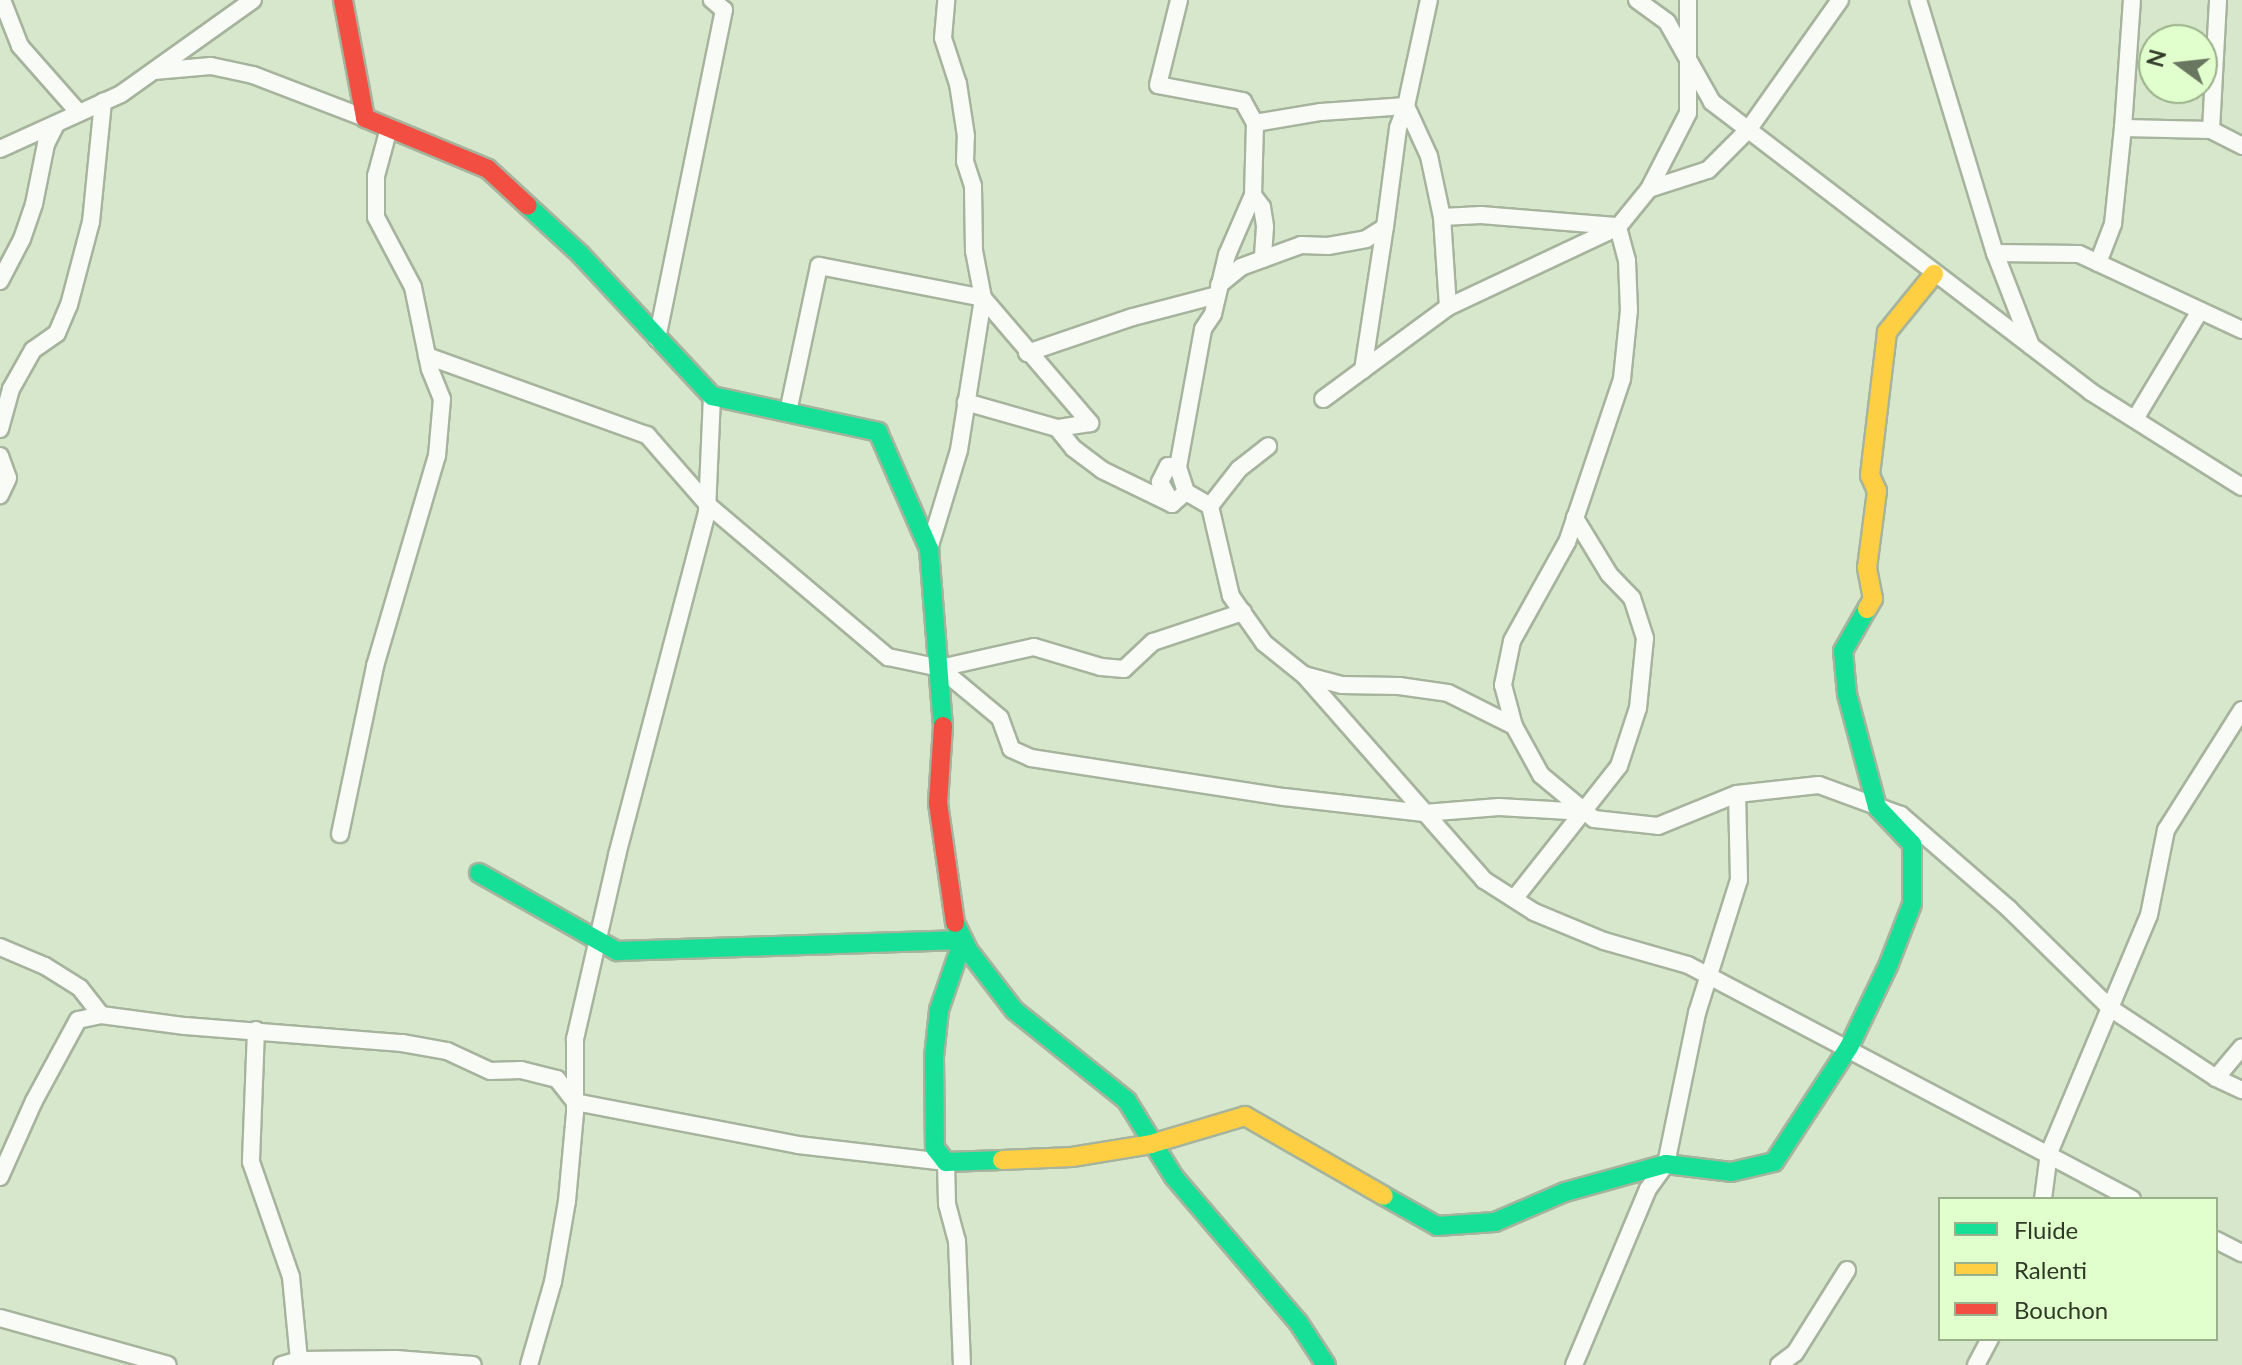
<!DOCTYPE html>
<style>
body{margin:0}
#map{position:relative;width:2242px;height:1365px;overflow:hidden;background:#d6e7cb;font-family:Lato,sans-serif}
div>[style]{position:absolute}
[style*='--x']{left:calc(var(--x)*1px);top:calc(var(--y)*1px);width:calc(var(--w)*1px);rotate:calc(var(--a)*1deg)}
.roads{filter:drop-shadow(2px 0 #a6b39d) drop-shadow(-2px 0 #a6b39d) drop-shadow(0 2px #a6b39d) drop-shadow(0 -2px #a6b39d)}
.street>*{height:16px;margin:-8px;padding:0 8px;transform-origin:8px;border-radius:8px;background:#f9fbf7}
.fast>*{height:18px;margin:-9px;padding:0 9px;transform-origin:9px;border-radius:9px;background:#16e098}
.slow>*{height:18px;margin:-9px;padding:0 9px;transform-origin:9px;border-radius:9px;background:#ffcf43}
.jam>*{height:18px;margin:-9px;padding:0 9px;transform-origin:9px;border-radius:9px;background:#f24e42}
span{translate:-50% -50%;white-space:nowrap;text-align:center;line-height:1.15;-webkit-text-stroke:7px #e1ffcd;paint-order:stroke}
.legend{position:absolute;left:1938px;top:1197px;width:280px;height:144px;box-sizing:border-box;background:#e1ffcd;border:2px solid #9ab08a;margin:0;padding:10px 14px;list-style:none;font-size:24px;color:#2f3a26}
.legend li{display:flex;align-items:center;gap:16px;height:40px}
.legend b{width:40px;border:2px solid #9ab08a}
.north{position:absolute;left:2138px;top:24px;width:80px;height:80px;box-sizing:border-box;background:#e1ffcd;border:2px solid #9ab08a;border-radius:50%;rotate:285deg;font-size:22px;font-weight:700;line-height:32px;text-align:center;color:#2f3a26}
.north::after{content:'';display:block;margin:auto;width:28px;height:36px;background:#697760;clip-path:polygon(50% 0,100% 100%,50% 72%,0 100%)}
</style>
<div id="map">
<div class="roads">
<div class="street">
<i style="--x:2;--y:0;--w:49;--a:68.6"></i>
<i style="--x:20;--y:46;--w:89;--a:48.6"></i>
<i style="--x:1637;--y:0;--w:37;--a:36"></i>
<i style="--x:1667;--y:22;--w:92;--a:60.6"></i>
<i style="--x:1712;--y:102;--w:477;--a:37.4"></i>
<i style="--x:2091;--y:392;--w:178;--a:32.2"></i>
<i style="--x:1918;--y:0;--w:264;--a:73.1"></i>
<i style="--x:1995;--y:253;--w:100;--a:68.8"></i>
<i style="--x:154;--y:71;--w:57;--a:-5"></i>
<i style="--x:211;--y:66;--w:43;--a:12.1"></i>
<i style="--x:253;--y:75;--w:120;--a:21"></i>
<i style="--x:1255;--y:123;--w:67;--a:-9.5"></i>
<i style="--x:1321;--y:112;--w:85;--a:-4"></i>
<i style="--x:1406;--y:106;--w:108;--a:-77.8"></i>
<i style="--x:2123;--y:128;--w:128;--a:-86"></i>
<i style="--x:2211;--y:130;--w:130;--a:-86.9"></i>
<i style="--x:0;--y:149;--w:133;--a:-24.4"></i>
<i style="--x:121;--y:94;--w:162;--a:-35.5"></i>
<i style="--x:1649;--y:189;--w:62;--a:-17.9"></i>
<i style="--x:1708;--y:170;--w:57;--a:-45"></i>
<i style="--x:1748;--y:130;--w:159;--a:-54.7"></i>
<i style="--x:1253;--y:195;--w:15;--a:53"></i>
<i style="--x:1262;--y:207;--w:20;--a:81"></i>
<i style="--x:1265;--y:227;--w:32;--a:94"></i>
<i style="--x:1442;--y:217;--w:39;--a:-3"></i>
<i style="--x:1481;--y:215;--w:135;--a:4.7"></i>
<i style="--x:1618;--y:227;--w:35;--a:75"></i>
<i style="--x:1627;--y:261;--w:49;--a:87.7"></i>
<i style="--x:1629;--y:310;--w:69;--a:95.8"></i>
<i style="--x:1622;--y:379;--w:172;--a:108.6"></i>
<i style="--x:1567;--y:542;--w:113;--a:119.1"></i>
<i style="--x:1512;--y:641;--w:45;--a:101.6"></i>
<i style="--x:1503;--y:685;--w:42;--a:75"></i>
<i style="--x:1514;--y:726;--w:56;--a:61.1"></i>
<i style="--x:1541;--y:775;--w:69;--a:39.7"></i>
<i style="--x:1594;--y:819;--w:64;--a:6.2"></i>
<i style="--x:1658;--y:826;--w:85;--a:-22.1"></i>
<i style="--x:1737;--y:794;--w:82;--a:-6.3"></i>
<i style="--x:1819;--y:785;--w:87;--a:20.1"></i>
<i style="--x:1901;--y:815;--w:143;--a:41"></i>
<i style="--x:2009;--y:909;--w:141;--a:44.4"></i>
<i style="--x:2110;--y:1008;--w:127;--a:33.4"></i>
<i style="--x:2216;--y:1078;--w:29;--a:25"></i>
<i style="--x:1995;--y:253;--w:84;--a:0.7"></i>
<i style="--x:2079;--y:254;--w:180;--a:25"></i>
<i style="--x:2098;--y:263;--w:42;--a:-69"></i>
<i style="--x:2113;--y:224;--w:97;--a:-84.1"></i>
<i style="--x:2123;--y:128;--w:88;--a:1.3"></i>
<i style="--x:2211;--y:130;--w:35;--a:27"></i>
<i style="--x:0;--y:281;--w:47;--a:-62.4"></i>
<i style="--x:22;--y:239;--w:37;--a:-71"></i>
<i style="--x:34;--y:204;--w:61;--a:-78.7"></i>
<i style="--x:46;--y:144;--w:22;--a:-63"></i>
<i style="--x:1219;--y:285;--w:28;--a:-39"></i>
<i style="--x:1241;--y:267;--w:64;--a:-20.1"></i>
<i style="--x:1301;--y:245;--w:27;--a:2"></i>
<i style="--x:1328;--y:246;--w:39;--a:-10"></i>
<i style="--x:1366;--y:239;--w:22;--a:-32"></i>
<i style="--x:1385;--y:227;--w:100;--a:-82.5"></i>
<i style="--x:1398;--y:128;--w:23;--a:-70"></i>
<i style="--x:1406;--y:106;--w:55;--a:65.3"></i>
<i style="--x:1429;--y:156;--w:62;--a:78"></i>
<i style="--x:1442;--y:217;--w:90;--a:86.2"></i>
<i style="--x:1448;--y:307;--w:155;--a:143.6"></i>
<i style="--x:1448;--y:307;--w:188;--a:-25.2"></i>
<i style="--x:1618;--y:227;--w:49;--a:-50.8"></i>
<i style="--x:1649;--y:189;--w:85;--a:-62.8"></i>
<i style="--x:1688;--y:113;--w:113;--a:-90"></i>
<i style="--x:657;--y:339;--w:336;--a:-78.5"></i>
<i style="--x:724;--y:10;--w:16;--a:-140"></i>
<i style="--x:1027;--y:353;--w:112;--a:-18.8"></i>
<i style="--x:1133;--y:317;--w:87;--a:-14.7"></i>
<i style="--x:427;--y:356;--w:234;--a:19.8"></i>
<i style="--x:647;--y:435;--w:93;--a:48.9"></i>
<i style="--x:708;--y:505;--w:236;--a:40.2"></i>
<i style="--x:888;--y:657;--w:53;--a:11.9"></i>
<i style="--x:940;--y:668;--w:96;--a:-12.6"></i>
<i style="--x:1034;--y:647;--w:70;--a:16.6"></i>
<i style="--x:1101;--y:667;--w:23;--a:5"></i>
<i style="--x:1124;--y:669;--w:40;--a:-43"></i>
<i style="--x:1153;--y:642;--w:95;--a:-18.4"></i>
<i style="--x:1363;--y:370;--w:145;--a:-81.3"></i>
<i style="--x:788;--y:412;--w:149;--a:-78"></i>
<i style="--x:819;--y:266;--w:167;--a:11"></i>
<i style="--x:983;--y:298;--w:165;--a:49.4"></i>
<i style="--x:1090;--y:423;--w:33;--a:171"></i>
<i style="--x:1057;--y:428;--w:95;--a:-164.1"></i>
<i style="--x:2135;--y:419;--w:126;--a:-59"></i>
<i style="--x:1057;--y:428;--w:26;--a:51"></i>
<i style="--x:1073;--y:448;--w:36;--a:37"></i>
<i style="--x:1102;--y:470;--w:78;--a:25.9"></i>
<i style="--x:1172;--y:504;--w:18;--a:-41"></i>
<i style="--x:1186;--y:492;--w:26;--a:-108"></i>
<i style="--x:1178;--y:467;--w:10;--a:-174"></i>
<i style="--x:1168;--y:466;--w:18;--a:117"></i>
<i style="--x:1160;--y:482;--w:25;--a:61"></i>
<i style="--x:0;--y:429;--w:41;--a:-74.6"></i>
<i style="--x:11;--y:389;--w:45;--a:-60.6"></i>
<i style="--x:33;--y:350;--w:29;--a:-35"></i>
<i style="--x:57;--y:333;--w:30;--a:-67"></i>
<i style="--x:69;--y:305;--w:86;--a:-75.2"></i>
<i style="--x:91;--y:222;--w:121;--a:-84.3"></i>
<i style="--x:0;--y:456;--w:23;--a:70"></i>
<i style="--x:8;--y:478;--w:19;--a:115"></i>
<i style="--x:1178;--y:467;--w:140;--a:-79.7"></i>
<i style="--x:1203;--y:329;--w:18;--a:-56"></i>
<i style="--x:1213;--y:314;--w:61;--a:-76.7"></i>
<i style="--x:1227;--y:255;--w:65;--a:-66.6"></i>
<i style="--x:1253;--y:195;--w:72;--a:-88.4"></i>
<i style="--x:1255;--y:123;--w:25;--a:-119"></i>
<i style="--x:1243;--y:101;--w:86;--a:-169.3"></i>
<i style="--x:1158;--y:85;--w:88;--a:-76.1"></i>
<i style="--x:1186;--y:492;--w:28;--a:30"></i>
<i style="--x:1210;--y:506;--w:92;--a:76.9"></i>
<i style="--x:1231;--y:596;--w:57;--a:54.9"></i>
<i style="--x:1264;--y:643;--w:51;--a:38.7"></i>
<i style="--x:1304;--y:675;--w:39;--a:15"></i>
<i style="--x:1342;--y:685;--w:57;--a:1"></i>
<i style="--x:1399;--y:686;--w:49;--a:8.1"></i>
<i style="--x:1448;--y:693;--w:74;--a:26.6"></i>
<i style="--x:1210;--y:506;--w:47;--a:-51.9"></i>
<i style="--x:1239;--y:469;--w:37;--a:-38"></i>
<i style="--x:929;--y:549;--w:103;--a:-73.1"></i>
<i style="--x:959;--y:450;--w:154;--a:-81"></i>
<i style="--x:983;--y:298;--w:48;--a:-100.8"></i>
<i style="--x:974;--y:251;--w:65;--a:-90.9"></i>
<i style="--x:973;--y:186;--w:26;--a:-108"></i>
<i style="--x:965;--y:161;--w:25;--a:-88"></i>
<i style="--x:966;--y:136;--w:53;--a:-98.7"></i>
<i style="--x:958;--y:84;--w:48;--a:-108.1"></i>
<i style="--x:943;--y:38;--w:38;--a:-85"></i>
<i style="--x:940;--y:668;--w:78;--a:39.8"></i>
<i style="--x:1000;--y:718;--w:33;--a:70"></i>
<i style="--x:1011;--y:749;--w:22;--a:24"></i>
<i style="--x:1031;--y:758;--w:256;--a:8.8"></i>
<i style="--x:1284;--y:797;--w:141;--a:6.5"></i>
<i style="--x:1424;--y:813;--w:75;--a:-4.6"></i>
<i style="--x:1499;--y:807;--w:86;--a:3.3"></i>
<i style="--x:1304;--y:675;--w:273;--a:48.7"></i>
<i style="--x:1484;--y:880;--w:59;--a:32.6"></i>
<i style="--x:1534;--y:912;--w:76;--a:22.5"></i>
<i style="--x:1604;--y:941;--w:87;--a:15.9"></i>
<i style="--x:1688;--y:965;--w:502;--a:27.79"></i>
<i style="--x:340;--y:834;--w:172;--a:-78.2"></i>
<i style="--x:375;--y:666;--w:219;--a:-73.6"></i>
<i style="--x:437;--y:456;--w:57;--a:-85"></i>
<i style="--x:442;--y:399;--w:31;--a:-112"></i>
<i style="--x:430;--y:370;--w:85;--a:-101.6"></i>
<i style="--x:413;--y:287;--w:79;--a:-117.9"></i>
<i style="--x:376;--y:217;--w:41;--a:-90"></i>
<i style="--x:376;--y:176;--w:50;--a:-74.8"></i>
<i style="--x:1514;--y:899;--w:169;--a:-51.7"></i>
<i style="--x:1619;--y:766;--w:61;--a:-71.9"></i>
<i style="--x:1638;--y:708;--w:70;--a:-84.3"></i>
<i style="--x:1645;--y:638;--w:42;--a:-108"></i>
<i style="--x:1632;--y:598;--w:33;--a:-134"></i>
<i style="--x:1609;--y:574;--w:66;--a:-121.3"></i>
<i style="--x:0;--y:947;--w:49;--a:22.9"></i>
<i style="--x:45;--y:966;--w:41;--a:32.2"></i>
<i style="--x:80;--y:988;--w:34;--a:52"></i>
<i style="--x:256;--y:1030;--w:132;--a:92.2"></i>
<i style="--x:251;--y:1162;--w:122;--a:70.8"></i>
<i style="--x:291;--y:1277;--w:83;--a:84.5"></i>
<i style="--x:2216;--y:1078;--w:40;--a:-50"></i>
<i style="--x:0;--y:1177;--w:83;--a:-65.9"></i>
<i style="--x:34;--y:1101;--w:92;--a:-61.5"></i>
<i style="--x:78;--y:1020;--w:24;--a:-12"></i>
<i style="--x:101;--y:1015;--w:85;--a:7.5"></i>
<i style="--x:185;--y:1026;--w:218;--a:4.5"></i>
<i style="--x:402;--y:1043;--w:46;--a:10.1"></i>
<i style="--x:447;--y:1051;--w:47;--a:24.9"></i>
<i style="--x:490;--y:1071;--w:31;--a:-2"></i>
<i style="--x:521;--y:1070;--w:37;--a:14"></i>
<i style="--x:557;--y:1079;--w:29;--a:52"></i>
<i style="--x:575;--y:1102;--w:227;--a:10.9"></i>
<i style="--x:798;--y:1145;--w:149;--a:6.6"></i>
<i style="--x:946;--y:1162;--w:42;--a:88.6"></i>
<i style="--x:947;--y:1204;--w:38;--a:75"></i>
<i style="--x:957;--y:1241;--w:124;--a:87.7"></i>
<i style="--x:2043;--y:1199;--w:46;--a:-82.6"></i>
<i style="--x:2049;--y:1153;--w:258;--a:-67.2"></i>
<i style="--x:2149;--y:915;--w:87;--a:-78.7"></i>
<i style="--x:2166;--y:830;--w:142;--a:-57.7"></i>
<i style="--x:2216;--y:1240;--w:29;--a:27"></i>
<i style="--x:0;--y:1318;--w:174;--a:15.6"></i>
<i style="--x:282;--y:1365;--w:18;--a:-16"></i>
<i style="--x:299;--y:1360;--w:97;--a:-0.6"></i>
<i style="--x:396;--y:1359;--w:77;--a:4.5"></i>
<i style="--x:529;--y:1365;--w:86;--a:-73.9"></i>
<i style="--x:553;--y:1282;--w:82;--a:-80.2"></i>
<i style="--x:567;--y:1201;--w:88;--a:-84.8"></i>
<i style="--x:575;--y:1113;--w:74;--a:-90"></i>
<i style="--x:575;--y:1039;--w:189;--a:-77.1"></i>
<i style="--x:617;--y:855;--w:356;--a:-75.3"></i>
<i style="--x:707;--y:511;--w:115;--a:-87.5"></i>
<i style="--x:1574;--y:1365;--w:191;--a:-67.2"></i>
<i style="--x:1648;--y:1189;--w:31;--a:-54"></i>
<i style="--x:1666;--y:1164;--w:154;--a:-78.4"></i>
<i style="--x:1697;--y:1013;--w:139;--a:-72.5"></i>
<i style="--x:1739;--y:880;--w:86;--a:-91.3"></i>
<i style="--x:1779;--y:1365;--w:20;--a:-37"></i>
<i style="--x:1795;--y:1353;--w:98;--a:-57.9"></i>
<i style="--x:1976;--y:1365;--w:30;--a:-62"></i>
</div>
<div class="fast">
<i style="--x:528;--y:206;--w:71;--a:42.7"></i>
<i style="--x:580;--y:254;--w:194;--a:47.1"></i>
<i style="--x:712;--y:396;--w:170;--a:12.2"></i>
<i style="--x:878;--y:432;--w:128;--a:66.4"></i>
<i style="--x:929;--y:549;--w:178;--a:85.5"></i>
<i style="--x:479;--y:873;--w:159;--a:29.5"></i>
<i style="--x:617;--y:951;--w:346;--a:-1.8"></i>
<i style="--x:963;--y:940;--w:74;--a:108.9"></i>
<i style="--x:939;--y:1010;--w:47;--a:96.1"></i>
<i style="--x:934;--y:1057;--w:91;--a:89.4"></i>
<i style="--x:935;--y:1148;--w:18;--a:52"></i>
<i style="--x:946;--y:1162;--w:56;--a:-2"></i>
<i style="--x:955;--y:923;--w:30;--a:64"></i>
<i style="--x:968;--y:950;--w:76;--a:52.5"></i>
<i style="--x:1014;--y:1010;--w:145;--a:38.8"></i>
<i style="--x:1127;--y:1101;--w:89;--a:58.3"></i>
<i style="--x:1174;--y:1177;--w:191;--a:49.5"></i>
<i style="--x:1298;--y:1322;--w:51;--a:56.9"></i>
<i style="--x:1384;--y:1196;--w:61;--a:29.5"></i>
<i style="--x:1437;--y:1226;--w:58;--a:-3.9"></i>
<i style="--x:1495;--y:1222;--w:76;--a:-23.2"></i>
<i style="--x:1565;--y:1192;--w:105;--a:-15.5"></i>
<i style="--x:1666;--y:1164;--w:65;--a:7"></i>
<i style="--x:1731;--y:1172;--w:44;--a:-13.1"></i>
<i style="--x:1774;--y:1162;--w:137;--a:-56.9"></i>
<i style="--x:1849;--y:1047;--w:90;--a:-64.3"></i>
<i style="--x:1888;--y:966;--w:66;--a:-68.8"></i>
<i style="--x:1912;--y:904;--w:60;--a:-90"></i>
<i style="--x:1912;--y:844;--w:51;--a:-133.4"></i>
<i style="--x:1877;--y:807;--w:117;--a:-104.9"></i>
<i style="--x:1847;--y:694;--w:43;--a:-95.3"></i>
<i style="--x:1843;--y:651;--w:48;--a:-60.3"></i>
</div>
<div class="slow">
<i style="--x:1867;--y:609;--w:12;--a:-59"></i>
<i style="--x:1873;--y:599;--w:32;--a:-101"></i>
<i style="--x:1867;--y:568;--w:78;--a:-82.6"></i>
<i style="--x:1877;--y:491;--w:17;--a:-114"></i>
<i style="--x:1870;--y:475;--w:144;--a:-83.2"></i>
<i style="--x:1887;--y:332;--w:75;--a:-51"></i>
<i style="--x:1002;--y:1160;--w:70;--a:-2.5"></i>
<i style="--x:1072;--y:1157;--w:80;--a:-9.3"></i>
<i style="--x:1151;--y:1144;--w:98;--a:-16.6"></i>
<i style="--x:1245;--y:1116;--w:160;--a:29.9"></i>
</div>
<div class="jam">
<i style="--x:343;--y:0;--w:120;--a:79.4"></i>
<i style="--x:365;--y:118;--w:133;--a:22.5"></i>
<i style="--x:488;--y:169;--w:54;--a:42.8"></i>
<i style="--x:943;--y:726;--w:77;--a:93.7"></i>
<i style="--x:938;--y:803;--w:121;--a:81.9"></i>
</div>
</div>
<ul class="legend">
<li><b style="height:10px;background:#16e098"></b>Fluide</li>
<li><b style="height:10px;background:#ffcf43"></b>Ralenti</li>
<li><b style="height:10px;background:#f24e42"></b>Bouchon</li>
</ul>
<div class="north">N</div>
</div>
